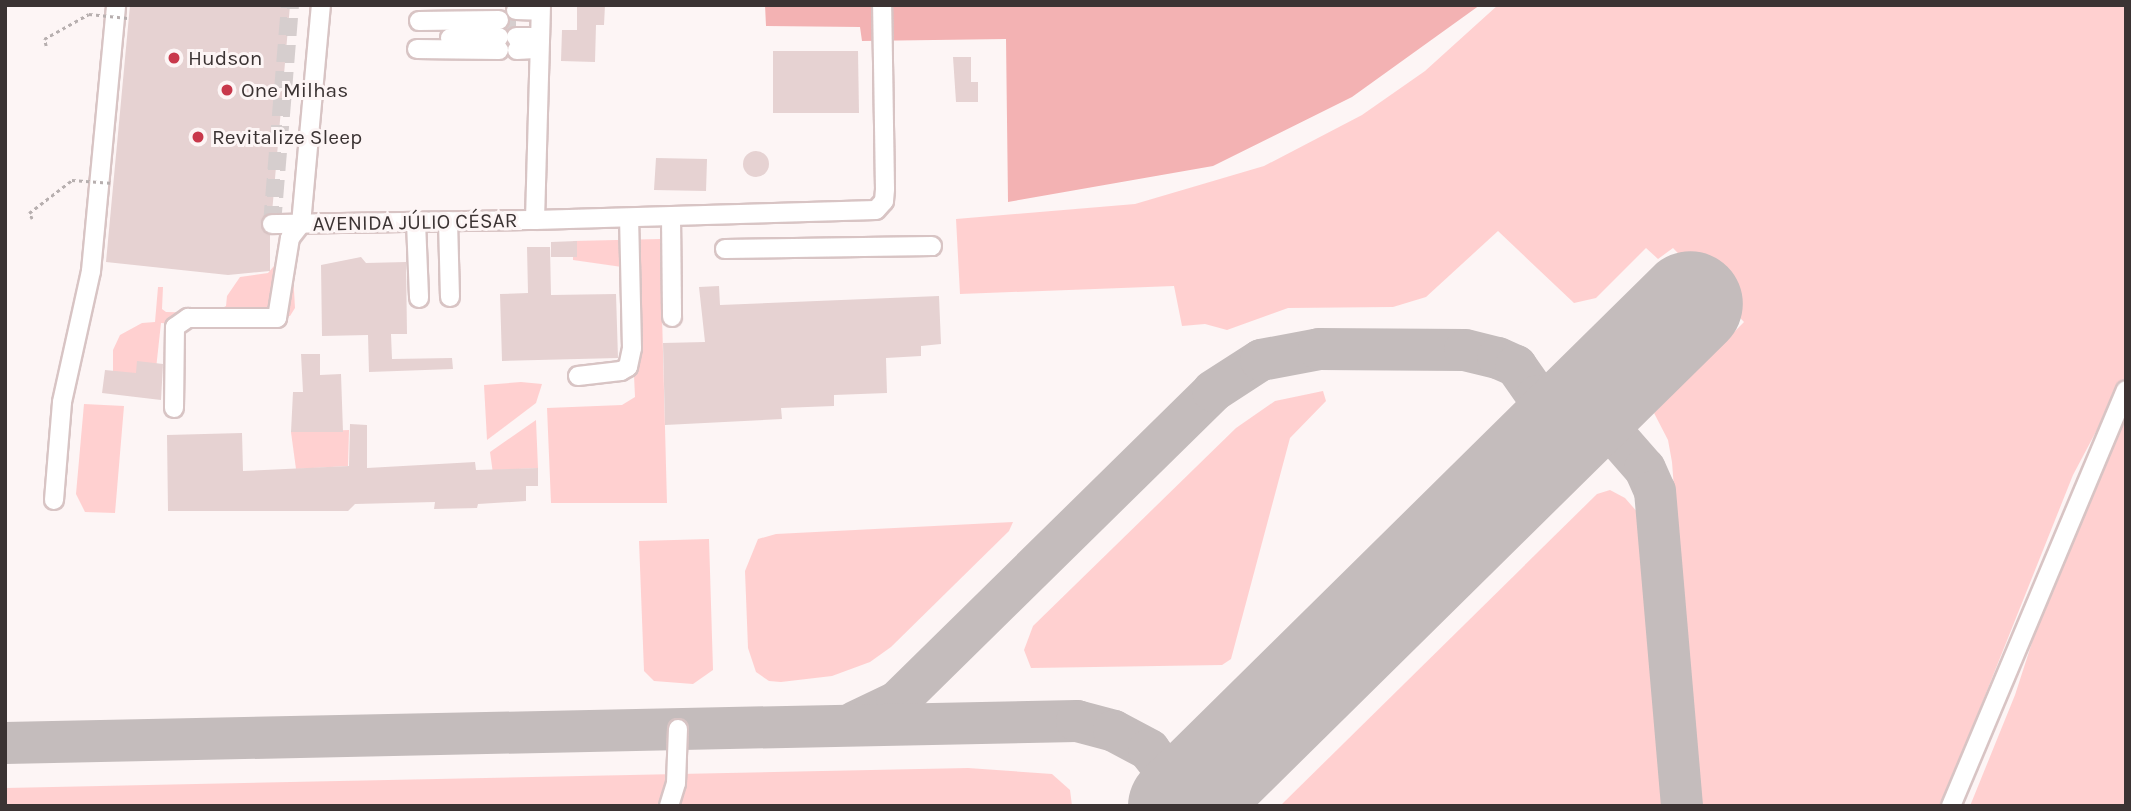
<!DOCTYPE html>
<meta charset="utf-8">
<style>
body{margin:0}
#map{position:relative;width:2131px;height:811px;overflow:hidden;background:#fdf5f5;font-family:Karla,sans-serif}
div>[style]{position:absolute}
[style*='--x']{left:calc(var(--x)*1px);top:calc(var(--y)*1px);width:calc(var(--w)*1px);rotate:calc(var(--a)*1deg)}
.green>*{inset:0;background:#ffd0d0}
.forest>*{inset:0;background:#f3b2b3}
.taxiway>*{height:42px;margin:-21px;padding:0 21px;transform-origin:21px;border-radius:21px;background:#c4bcbc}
.runway>*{height:105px;margin:-52.5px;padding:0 52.5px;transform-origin:52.5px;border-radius:52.5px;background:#c4bcbc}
.building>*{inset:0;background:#e6d2d2}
.round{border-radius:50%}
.minor-tunnel>*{height:18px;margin-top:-9px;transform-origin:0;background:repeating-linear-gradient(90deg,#d6cece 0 18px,transparent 0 27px)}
.roads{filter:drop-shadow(2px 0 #d8c4c4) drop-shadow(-2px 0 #d8c4c4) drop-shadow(0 2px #d8c4c4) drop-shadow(0 -2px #d8c4c4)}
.minor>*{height:18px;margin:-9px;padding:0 9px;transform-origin:9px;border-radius:9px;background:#fff}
.path-bridge>*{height:2.5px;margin-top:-1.25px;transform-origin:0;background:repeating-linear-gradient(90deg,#b7afaf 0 3.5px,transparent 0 7px)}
.dots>*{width:19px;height:19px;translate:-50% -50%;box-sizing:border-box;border:4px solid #fdf5f5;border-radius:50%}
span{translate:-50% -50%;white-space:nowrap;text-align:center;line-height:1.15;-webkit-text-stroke:6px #fdf5f5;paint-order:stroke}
.poi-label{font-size:21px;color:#3b3333}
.left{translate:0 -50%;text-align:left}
.street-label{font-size:21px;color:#3b3333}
.frame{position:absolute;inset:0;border:7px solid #3b3333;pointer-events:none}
</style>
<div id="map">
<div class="green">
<i style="clip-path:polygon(1498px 5px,2126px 5px,2126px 375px,2073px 475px,1941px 806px,1698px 806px,1672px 462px,1668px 440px,1654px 413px,1744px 322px,1673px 248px,1658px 259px,1646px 248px,1596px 298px,1574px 303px,1498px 231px,1426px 297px,1393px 307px,1288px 308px,1227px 330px,1205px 324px,1182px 326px,1174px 286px,960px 294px,956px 219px,1135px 204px,1264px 166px,1362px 115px,1425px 71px)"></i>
<i style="clip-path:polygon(660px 239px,667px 503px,551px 503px,547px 408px,622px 405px,635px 397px,629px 268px,573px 260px,573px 241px)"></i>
<i style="clip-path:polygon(284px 265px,293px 273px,295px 308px,290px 316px,202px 326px,161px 323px,156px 369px,144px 378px,113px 379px,113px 350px,120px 335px,142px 323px,155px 322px,158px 287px,163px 287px,162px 309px,166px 312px,212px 313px,226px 306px,227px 296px,240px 277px,268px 273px,274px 266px)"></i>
<i style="clip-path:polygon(521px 382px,542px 384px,536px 403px,487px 440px,484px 385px)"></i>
<i style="clip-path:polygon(1323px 391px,1326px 401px,1290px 438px,1231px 659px,1222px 665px,1031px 668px,1024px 650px,1033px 626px,1236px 428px,1275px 401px)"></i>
<i style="clip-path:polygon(84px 404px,124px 406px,115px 513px,85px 512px,76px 494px)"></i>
<i style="clip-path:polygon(2126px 416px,2126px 806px,1970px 806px,2015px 695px,2050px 587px)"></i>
<i style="clip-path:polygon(536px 420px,538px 468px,498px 470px,497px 503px,490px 452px)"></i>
<i style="clip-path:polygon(349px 430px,348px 466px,296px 469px,291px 432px)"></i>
<i style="clip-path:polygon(1610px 490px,1625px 498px,1639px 514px,1665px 806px,1280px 806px,1597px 494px)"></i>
<i style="clip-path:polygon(1013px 522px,1009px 531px,891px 647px,870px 662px,832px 676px,781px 682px,769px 681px,756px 672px,748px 648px,745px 571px,758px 539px,776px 534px)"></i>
<i style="clip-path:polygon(709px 539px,713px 670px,693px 684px,654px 681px,644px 671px,639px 541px)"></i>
<i style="clip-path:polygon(968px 768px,1052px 774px,1070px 790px,1072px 806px,5px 806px,5px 788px)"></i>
</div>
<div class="forest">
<i style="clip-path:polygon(765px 5px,1480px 5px,1352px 97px,1213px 166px,1008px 202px,1006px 39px,862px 41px,860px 27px,766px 26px)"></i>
</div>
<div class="taxiway">
<i style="--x:1588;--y:404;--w:86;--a:48.8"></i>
<i style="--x:1645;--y:469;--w:24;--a:66"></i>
<i style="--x:1655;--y:491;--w:316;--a:85.1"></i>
<i style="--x:855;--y:722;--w:47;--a:-25.5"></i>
<i style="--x:897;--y:702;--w:443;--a:-44.5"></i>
<i style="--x:1213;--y:391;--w:57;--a:-32.9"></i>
<i style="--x:1261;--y:360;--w:59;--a:-10.7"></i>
<i style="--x:1319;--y:349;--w:146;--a:0.4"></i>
<i style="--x:1465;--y:350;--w:34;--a:14"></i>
<i style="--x:1498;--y:358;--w:20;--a:24"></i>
<i style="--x:1516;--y:366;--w:37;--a:55"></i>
<i style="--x:1537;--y:396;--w:37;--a:88"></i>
<i style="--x:1538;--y:433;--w:42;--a:115.3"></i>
<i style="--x:5;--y:743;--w:1072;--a:-1.18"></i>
<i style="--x:1077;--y:721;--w:38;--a:15"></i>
<i style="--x:1114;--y:731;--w:40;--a:28"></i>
<i style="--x:1149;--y:750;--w:29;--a:52"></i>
<i style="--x:1167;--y:773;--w:34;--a:78"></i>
</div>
<div class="runway">
<i style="--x:1180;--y:806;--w:716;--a:-44.6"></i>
</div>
<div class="building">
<i style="clip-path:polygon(130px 5px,290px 5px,272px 213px,261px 223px,270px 235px,270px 271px,228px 275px,106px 262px)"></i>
<i style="clip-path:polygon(577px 5px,605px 5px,604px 25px,596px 25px,595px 62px,561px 61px,562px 30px,577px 30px)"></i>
<i style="clip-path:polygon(773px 51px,858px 51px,859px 113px,773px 113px)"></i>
<i style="clip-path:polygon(953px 57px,971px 57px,971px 82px,978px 82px,978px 102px,956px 102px)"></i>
<i class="round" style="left:743px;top:151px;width:26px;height:26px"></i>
<i style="clip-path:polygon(656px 158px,707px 159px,706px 191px,654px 190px)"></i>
<i style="clip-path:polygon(577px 241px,577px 257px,551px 257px,551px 242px)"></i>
<i style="clip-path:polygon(527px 247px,550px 247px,551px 295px,616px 294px,618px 358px,502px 361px,500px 294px,528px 293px)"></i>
<i style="clip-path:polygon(361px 257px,366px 263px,406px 262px,407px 334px,391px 334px,392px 359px,452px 358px,453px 369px,369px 372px,368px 335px,322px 336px,321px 265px)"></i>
<i style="clip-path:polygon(719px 286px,720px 305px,939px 296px,941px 344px,921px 346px,921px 356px,886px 358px,887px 393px,834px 395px,834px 406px,781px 408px,782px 419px,665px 425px,663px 343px,705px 342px,699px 287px)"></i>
<i style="clip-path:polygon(301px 354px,320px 354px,320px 375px,341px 374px,343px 432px,291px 432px,293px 392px,303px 392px)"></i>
<i style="clip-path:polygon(137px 361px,163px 364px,161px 400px,102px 393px,105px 370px,136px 373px)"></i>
<i style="clip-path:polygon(350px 424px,367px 425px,367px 468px,475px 462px,476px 470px,538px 468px,538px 486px,526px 486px,526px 501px,478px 504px,477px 508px,434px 509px,435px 502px,355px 504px,348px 511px,168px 511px,167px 435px,242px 433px,243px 471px,349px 466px)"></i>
</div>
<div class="minor-tunnel">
<i style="--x:499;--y:20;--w:17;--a:0"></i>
<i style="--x:272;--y:224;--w:220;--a:-85.3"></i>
</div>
<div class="roads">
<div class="minor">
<i style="--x:516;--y:10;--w:24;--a:2"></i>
<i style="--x:419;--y:21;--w:80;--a:-0.7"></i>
<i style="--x:516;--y:37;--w:23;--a:0"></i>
<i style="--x:450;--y:38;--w:49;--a:-1.2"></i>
<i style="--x:417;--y:49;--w:82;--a:0.7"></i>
<i style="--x:517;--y:50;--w:22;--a:-3"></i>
<i style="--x:671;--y:217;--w:100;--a:89.4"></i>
<i style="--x:535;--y:220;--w:341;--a:-1.7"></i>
<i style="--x:876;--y:210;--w:12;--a:-48"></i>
<i style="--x:884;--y:201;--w:12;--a:-85"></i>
<i style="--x:885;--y:189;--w:184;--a:-90.9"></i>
<i style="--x:448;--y:221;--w:76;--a:88.5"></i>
<i style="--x:416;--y:222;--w:76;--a:87.7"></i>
<i style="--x:272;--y:224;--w:263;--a:-0.9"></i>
<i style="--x:535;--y:220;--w:215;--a:-88.4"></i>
<i style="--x:301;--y:224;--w:220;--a:-84.8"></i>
<i style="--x:725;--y:249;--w:207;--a:-0.8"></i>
<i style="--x:578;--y:376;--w:43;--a:-6.6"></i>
<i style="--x:621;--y:371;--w:8;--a:-30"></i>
<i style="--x:628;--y:367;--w:19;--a:-78"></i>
<i style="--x:632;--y:348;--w:130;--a:-91.3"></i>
<i style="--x:174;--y:408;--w:81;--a:-89.3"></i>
<i style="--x:175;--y:327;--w:16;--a:-35"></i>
<i style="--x:188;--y:318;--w:89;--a:0"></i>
<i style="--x:277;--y:318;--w:81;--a:-80.8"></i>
<i style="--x:290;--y:238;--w:18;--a:-52"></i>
<i style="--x:54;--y:500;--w:98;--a:-85.3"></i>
<i style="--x:62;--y:402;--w:134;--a:-77.5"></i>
<i style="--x:91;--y:271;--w:267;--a:-84.6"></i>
<i style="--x:669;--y:806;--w:24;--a:-73"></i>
<i style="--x:676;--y:783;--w:54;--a:-87.9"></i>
<i style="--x:1951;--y:806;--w:451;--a:-67.2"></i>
</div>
</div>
<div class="path-bridge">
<i style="--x:46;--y:46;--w:7;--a:-106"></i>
<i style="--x:44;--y:39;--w:51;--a:-29.1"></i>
<i style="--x:89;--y:14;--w:39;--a:6"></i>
<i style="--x:32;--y:219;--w:7;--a:-117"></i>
<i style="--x:29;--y:213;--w:54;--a:-37.5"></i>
<i style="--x:72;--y:180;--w:41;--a:4.2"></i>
</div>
<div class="dots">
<i style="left:174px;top:58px;background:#c8384b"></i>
<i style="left:227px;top:90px;background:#c8384b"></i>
<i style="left:198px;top:137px;background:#c8384b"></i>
</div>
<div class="poi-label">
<span class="left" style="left:188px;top:58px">Hudson</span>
<span class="left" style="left:241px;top:90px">One Milhas</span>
<span class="left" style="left:212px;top:137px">Revitalize Sleep</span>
</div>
<div class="street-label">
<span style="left:415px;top:222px;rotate:-1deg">AVENIDA JÚLIO CÉSAR</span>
</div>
<div class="frame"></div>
</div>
